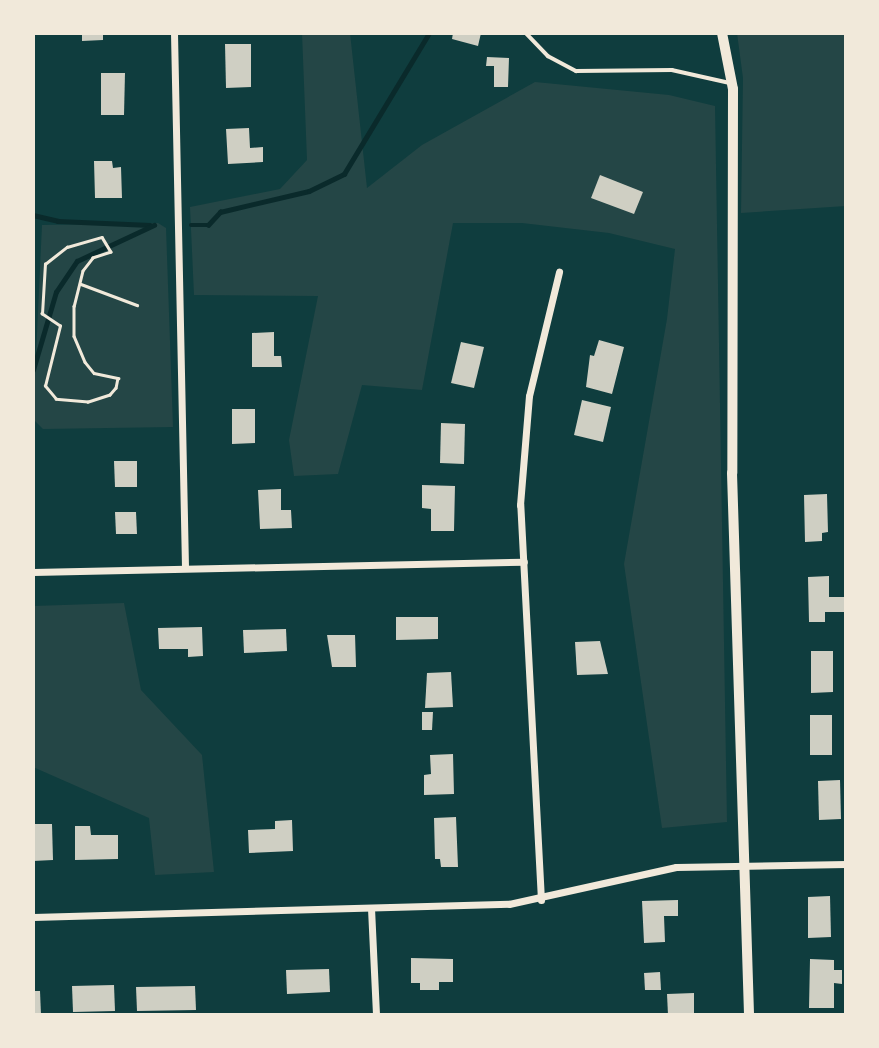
<!DOCTYPE html>
<style>
body{margin:0}
#map{position:relative;width:879px;height:1048px;overflow:hidden;background:#0f3d3e;font-family:"Alegreya Sans",sans-serif}
div>[style]{position:absolute}
[style*='--x']{left:calc(var(--x)*1px);top:calc(var(--y)*1px);width:calc(var(--w)*1px);rotate:calc(var(--a)*1deg)}
.green>*{inset:0;background:#244646}
.stream>*{height:4.5px;margin:-2.25px;padding:0 2.25px;transform-origin:2.25px;border-radius:2.25px;background:#0a2a2b}
.building>*{inset:0;background:#cfcfc3}
.path>*{height:2.5px;margin:-1.25px;padding:0 1.25px;transform-origin:1.25px;border-radius:1.25px;background:#f1e9da}
.service>*{height:3.5px;margin:-1.75px;padding:0 1.75px;transform-origin:1.75px;border-radius:1.75px;background:#f1e9da}
.minor>*{height:7px;margin:-3.5px;padding:0 3.5px;transform-origin:3.5px;border-radius:3.5px;background:#f1e9da}
.secondary>*{height:10px;margin:-5px;padding:0 5px;transform-origin:5px;border-radius:5px;background:#f1e9da}
span{translate:-50% -50%;white-space:nowrap;text-align:center;line-height:1.15;-webkit-text-stroke:6px #f1e9da;paint-order:stroke}
.frame{position:absolute;inset:0;border:35px solid #f1e9da;pointer-events:none}
</style>
<div id="map">
<div class="green">
<i style="clip-path:polygon(302px 33px,350px 33px,367px 188px,422px 145px,535px 82px,669px 95px,715px 106px,727px 822px,662px 828px,624px 564px,667px 319px,675px 249px,609px 233px,522px 223px,453px 223px,422px 390px,362px 385px,338px 474px,294px 476px,289px 440px,318px 296px,194px 295px,190px 207px,280px 189px,307px 160px)"></i>
<i style="clip-path:polygon(737px 33px,846px 33px,846px 206px,741px 213px,743px 78px)"></i>
<i style="clip-path:polygon(158px 223px,166px 228px,173px 427px,43px 429px,33px 419px,42px 225px)"></i>
<i style="clip-path:polygon(124px 603px,141px 690px,202px 755px,214px 872px,155px 875px,149px 818px,33px 767px,33px 606px)"></i>
</div>
<div class="stream">
<i style="--x:33;--y:215;--w:26;--a:13"></i>
<i style="--x:58;--y:221;--w:92;--a:2.5"></i>
<i style="--x:191;--y:225;--w:17;--a:0"></i>
<i style="--x:208;--y:225;--w:18;--a:-47"></i>
<i style="--x:220;--y:212;--w:91;--a:-13.3"></i>
<i style="--x:309;--y:191;--w:39;--a:-26"></i>
<i style="--x:344;--y:174;--w:165;--a:-58.9"></i>
<i style="--x:33;--y:370;--w:81;--a:-73.6"></i>
<i style="--x:56;--y:292;--w:37;--a:-56"></i>
<i style="--x:77;--y:261;--w:85;--a:-25.1"></i>
</div>
<div class="building">
<i style="clip-path:polygon(82px 33px,103px 33px,103px 40px,82px 41px)"></i>
<i style="clip-path:polygon(453px 33px,481px 33px,478px 46px,452px 39px)"></i>
<i style="clip-path:polygon(225px 44px,251px 44px,251px 87px,226px 88px)"></i>
<i style="clip-path:polygon(487px 57px,509px 58px,508px 87px,494px 87px,494px 66px,486px 66px)"></i>
<i style="clip-path:polygon(101px 73px,125px 73px,124px 115px,101px 115px)"></i>
<i style="clip-path:polygon(249px 128px,250px 148px,263px 147px,263px 162px,228px 164px,226px 129px)"></i>
<i style="clip-path:polygon(94px 161px,112px 161px,113px 168px,121px 167px,122px 198px,95px 198px)"></i>
<i style="clip-path:polygon(600px 175px,643px 192px,634px 214px,591px 198px)"></i>
<i style="clip-path:polygon(274px 332px,274px 356px,281px 356px,282px 367px,252px 367px,252px 333px)"></i>
<i style="clip-path:polygon(599px 340px,624px 347px,612px 394px,586px 387px,590px 355px,594px 356px)"></i>
<i style="clip-path:polygon(461px 342px,484px 347px,474px 388px,451px 383px)"></i>
<i style="clip-path:polygon(582px 400px,611px 407px,603px 442px,574px 435px)"></i>
<i style="clip-path:polygon(232px 409px,255px 409px,255px 443px,232px 444px)"></i>
<i style="clip-path:polygon(441px 423px,465px 424px,464px 464px,440px 463px)"></i>
<i style="clip-path:polygon(114px 461px,137px 461px,137px 487px,115px 487px)"></i>
<i style="clip-path:polygon(422px 485px,455px 486px,454px 531px,431px 531px,431px 509px,422px 508px)"></i>
<i style="clip-path:polygon(281px 489px,281px 510px,291px 510px,292px 528px,260px 529px,258px 490px)"></i>
<i style="clip-path:polygon(827px 494px,828px 532px,822px 533px,822px 541px,805px 542px,804px 495px)"></i>
<i style="clip-path:polygon(115px 512px,136px 512px,137px 534px,116px 534px)"></i>
<i style="clip-path:polygon(829px 576px,829px 597px,846px 597px,846px 612px,825px 612px,825px 622px,809px 622px,808px 577px)"></i>
<i style="clip-path:polygon(396px 617px,438px 617px,438px 639px,396px 640px)"></i>
<i style="clip-path:polygon(202px 627px,203px 656px,188px 657px,188px 649px,159px 649px,158px 628px)"></i>
<i style="clip-path:polygon(286px 629px,287px 651px,244px 653px,243px 630px)"></i>
<i style="clip-path:polygon(327px 635px,355px 635px,356px 667px,332px 667px)"></i>
<i style="clip-path:polygon(600px 641px,608px 674px,577px 675px,575px 642px)"></i>
<i style="clip-path:polygon(811px 651px,833px 651px,833px 692px,811px 693px)"></i>
<i style="clip-path:polygon(451px 672px,453px 707px,425px 708px,427px 673px)"></i>
<i style="clip-path:polygon(422px 712px,433px 712px,432px 730px,422px 730px)"></i>
<i style="clip-path:polygon(810px 715px,832px 715px,832px 755px,810px 755px)"></i>
<i style="clip-path:polygon(453px 754px,454px 794px,424px 795px,424px 775px,431px 774px,430px 755px)"></i>
<i style="clip-path:polygon(840px 780px,841px 819px,819px 820px,818px 781px)"></i>
<i style="clip-path:polygon(456px 817px,458px 867px,441px 867px,440px 859px,435px 859px,434px 818px)"></i>
<i style="clip-path:polygon(292px 820px,293px 851px,249px 853px,248px 830px,275px 829px,275px 821px)"></i>
<i style="clip-path:polygon(33px 824px,52px 824px,53px 860px,33px 861px)"></i>
<i style="clip-path:polygon(75px 826px,90px 826px,91px 835px,118px 835px,118px 859px,75px 860px)"></i>
<i style="clip-path:polygon(830px 896px,831px 937px,808px 938px,808px 897px)"></i>
<i style="clip-path:polygon(678px 900px,678px 916px,664px 916px,665px 942px,644px 943px,642px 901px)"></i>
<i style="clip-path:polygon(411px 958px,453px 959px,453px 982px,439px 982px,439px 990px,420px 990px,420px 983px,411px 983px)"></i>
<i style="clip-path:polygon(810px 959px,834px 960px,834px 970px,842px 970px,842px 984px,834px 983px,834px 1008px,809px 1008px)"></i>
<i style="clip-path:polygon(329px 969px,330px 992px,287px 994px,286px 970px)"></i>
<i style="clip-path:polygon(660px 972px,661px 990px,645px 990px,644px 973px)"></i>
<i style="clip-path:polygon(114px 985px,115px 1011px,73px 1012px,72px 986px)"></i>
<i style="clip-path:polygon(195px 986px,196px 1010px,137px 1011px,136px 987px)"></i>
<i style="clip-path:polygon(33px 991px,40px 991px,41px 1015px,33px 1015px)"></i>
<i style="clip-path:polygon(694px 993px,694px 1015px,668px 1015px,667px 994px)"></i>
</div>
<div class="path">
<i style="--x:102;--y:237;--w:17;--a:59"></i>
<i style="--x:111;--y:252;--w:19;--a:162"></i>
<i style="--x:93;--y:258;--w:16;--a:128"></i>
<i style="--x:83;--y:271;--w:36;--a:104"></i>
<i style="--x:74;--y:306;--w:30;--a:90"></i>
<i style="--x:74;--y:336;--w:28;--a:67"></i>
<i style="--x:85;--y:362;--w:14;--a:51"></i>
<i style="--x:94;--y:373;--w:25;--a:12"></i>
<i style="--x:118;--y:378;--w:10;--a:101"></i>
<i style="--x:116;--y:388;--w:9;--a:131"></i>
<i style="--x:110;--y:395;--w:23;--a:162"></i>
<i style="--x:88;--y:402;--w:32;--a:-175"></i>
<i style="--x:56;--y:399;--w:17;--a:-130"></i>
<i style="--x:45;--y:386;--w:62;--a:-76"></i>
<i style="--x:60;--y:326;--w:22;--a:-146"></i>
<i style="--x:42;--y:314;--w:50;--a:-86.6"></i>
<i style="--x:45;--y:264;--w:28;--a:-38"></i>
<i style="--x:67;--y:247;--w:36;--a:-16"></i>
<i style="--x:81;--y:284;--w:60;--a:20.6"></i>
</div>
<div class="service">
<i style="--x:526;--y:33;--w:32;--a:46"></i>
<i style="--x:548;--y:56;--w:32;--a:28"></i>
<i style="--x:576;--y:71;--w:96;--a:-0.6"></i>
<i style="--x:672;--y:70;--w:59;--a:12.6"></i>
</div>
<div class="minor">
<i style="--x:174;--y:33;--w:534;--a:88.82"></i>
<i style="--x:33;--y:572;--w:491;--a:-1.2"></i>
<i style="--x:541;--y:900;--w:396;--a:-93"></i>
<i style="--x:520;--y:505;--w:109;--a:-85.3"></i>
<i style="--x:529;--y:396;--w:128;--a:-76.4"></i>
<i style="--x:371;--y:908;--w:107;--a:87.3"></i>
<i style="--x:33;--y:917;--w:476;--a:-1.6"></i>
<i style="--x:509;--y:904;--w:171;--a:-12.5"></i>
<i style="--x:676;--y:867;--w:170;--a:-1"></i>
</div>
<div class="secondary">
<i style="--x:722;--y:33;--w:57;--a:78.9"></i>
<i style="--x:733;--y:89;--w:384;--a:90.1"></i>
<i style="--x:732;--y:473;--w:542;--a:88.2"></i>
</div>
<div class="frame"></div>
</div>
